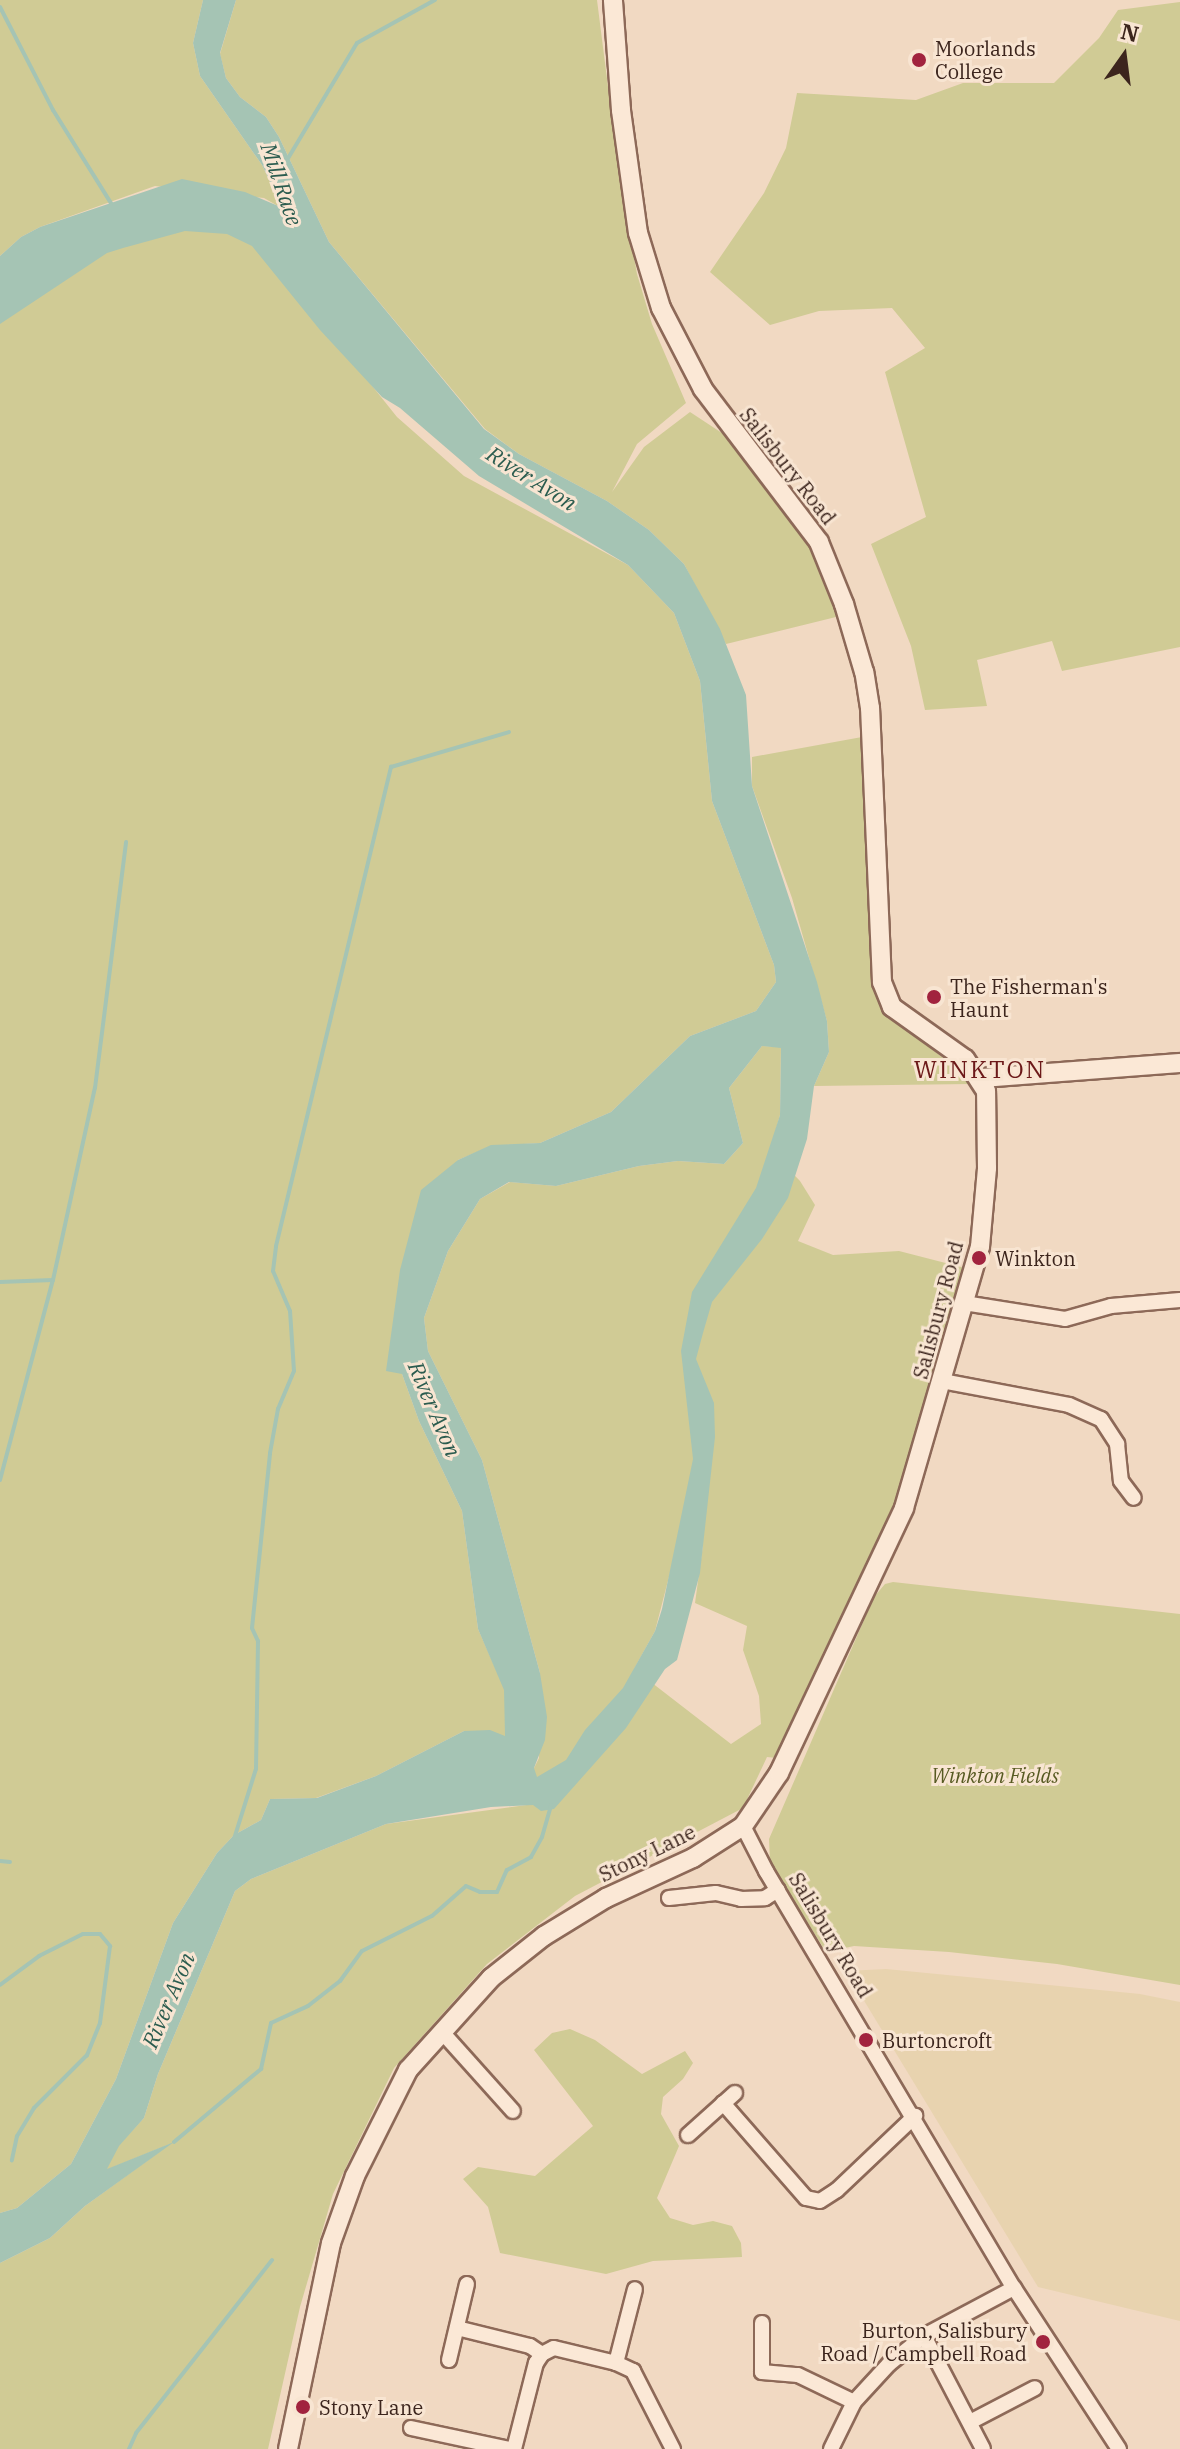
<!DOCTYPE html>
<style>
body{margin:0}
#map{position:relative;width:1180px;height:2449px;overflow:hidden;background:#f1d9c2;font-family:"IBM Plex Serif",serif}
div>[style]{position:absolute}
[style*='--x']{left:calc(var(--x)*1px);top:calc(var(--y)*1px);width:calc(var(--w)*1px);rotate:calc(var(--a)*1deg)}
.farmland>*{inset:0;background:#e8d3af}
.green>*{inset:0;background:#d0cb95}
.water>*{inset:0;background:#a5c4b4}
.stream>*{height:4px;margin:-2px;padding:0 2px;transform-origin:2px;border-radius:2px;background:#a5c4b4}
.roads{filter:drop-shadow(2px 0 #8d6958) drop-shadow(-2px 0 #8d6958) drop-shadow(0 2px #8d6958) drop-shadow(0 -2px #8d6958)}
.street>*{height:14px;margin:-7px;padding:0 7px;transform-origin:7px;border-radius:7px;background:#fbe8d6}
.secondary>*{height:18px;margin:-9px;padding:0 9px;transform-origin:9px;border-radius:9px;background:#fbe8d6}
.dots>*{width:22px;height:22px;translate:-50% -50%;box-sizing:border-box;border:4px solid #f8e5d2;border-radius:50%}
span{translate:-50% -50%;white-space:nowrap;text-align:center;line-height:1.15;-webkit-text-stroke:6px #f8e5d2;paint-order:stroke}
.poi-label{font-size:20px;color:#3c251d}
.left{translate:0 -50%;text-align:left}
.right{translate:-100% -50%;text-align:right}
.street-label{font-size:20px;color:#3c251d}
.park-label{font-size:20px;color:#575a22;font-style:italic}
.water-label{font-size:22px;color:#2b5c4f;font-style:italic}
.quarter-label{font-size:24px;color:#6c1919;letter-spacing:2px}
.north{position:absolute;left:1084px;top:16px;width:80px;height:80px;-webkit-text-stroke:6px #f8e5d2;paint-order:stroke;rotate:14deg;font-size:22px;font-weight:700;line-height:32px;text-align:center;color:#3c251d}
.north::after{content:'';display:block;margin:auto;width:28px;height:36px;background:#3c251d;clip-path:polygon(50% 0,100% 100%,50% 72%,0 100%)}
</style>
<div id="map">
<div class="farmland">
<i style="clip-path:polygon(886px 1969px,1140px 1994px,1180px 2002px,1180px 2321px,1038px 2287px,846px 1971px)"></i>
</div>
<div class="green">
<i style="clip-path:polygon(0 0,203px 0,193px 43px,200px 76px,262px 165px,283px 209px,264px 198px,155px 186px,40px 227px,21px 237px,0 256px)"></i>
<i style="clip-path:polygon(236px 0,597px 0,619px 173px,637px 274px,652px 324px,686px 403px,637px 444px,612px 492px,644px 447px,690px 412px,725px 435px,780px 499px,807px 537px,840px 616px,726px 644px,684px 564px,649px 530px,607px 501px,519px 454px,485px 429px,329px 242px,279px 137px,266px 117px,240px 97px,226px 78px,220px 54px)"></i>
<i style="clip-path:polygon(1180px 2px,1180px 647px,1062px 671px,1052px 641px,977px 660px,987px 706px,925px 710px,911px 646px,871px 544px,926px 517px,885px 372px,925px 348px,892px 308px,819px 311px,770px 325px,710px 272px,764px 193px,786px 148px,797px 93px,916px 100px,963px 83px,1054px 83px,1099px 38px,1118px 10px)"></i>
<i style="clip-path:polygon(190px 224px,250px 233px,397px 417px,464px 476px,628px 565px,674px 613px,700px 681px,712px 801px,774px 965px,776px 982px,756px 1011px,690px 1036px,611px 1112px,540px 1143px,491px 1146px,458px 1160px,402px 1374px,419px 1421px,462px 1511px,478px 1629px,505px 1690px,505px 1737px,464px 1731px,376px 1776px,316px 1798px,270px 1799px,261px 1820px,234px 1835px,217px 1853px,173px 1923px,116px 2079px,71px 2164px,17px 2208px,0 2213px,0 319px,111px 242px)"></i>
<i style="clip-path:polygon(862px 737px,876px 985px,890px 1017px,956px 1068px,970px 1084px,814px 1086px,829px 1052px,827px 1021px,792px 898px,752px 786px,752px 757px)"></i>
<i style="clip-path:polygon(evenodd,762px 1046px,781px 1047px,780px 1115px,770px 1150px,800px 1181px,815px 1205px,798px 1241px,833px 1255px,899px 1251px,965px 1268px,899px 1501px,777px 1758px,767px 1757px,743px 1808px,575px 1896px,487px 1964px,394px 2068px,333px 2194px,300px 2307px,268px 2449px,0 2449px,0 2263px,50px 2238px,85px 2206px,170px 2144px,106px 2170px,118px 2146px,144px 2118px,158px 2074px,235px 1891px,251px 1879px,386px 1824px,534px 1804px,534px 1768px,539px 1758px,540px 1673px,482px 1460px,428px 1351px,424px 1318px,448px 1251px,480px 1199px,510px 1182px,556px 1186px,639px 1166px,678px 1161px,724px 1164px,743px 1143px,729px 1088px,762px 1046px,680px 1534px,703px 1545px,695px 1603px,747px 1626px,743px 1650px,759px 1696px,761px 1724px,731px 1744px,634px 1669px,655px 1631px,680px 1534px)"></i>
<i style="clip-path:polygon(893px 1582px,1180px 1614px,1180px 1985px,1057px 1964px,949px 1952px,854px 1946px,826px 1952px,770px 1863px,769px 1839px,874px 1597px,885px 1584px)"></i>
<i style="clip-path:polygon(570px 2029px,595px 2040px,642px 2074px,685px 2051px,693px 2063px,683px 2079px,663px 2097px,661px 2114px,679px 2146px,657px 2198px,670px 2218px,693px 2225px,713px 2221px,732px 2226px,741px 2243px,742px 2257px,653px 2261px,606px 2274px,500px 2253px,488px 2207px,463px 2179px,478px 2167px,535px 2176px,593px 2126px,534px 2050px,552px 2033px)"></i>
</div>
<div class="water">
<i style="clip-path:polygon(evenodd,203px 0,236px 0,220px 53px,226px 78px,240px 97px,266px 117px,279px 137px,329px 242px,484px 429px,519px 454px,607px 501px,649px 530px,684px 564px,720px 629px,746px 695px,752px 786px,817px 982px,827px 1021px,829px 1052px,814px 1086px,807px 1139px,788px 1198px,762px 1239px,712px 1302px,703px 1333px,696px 1359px,714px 1403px,715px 1437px,700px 1573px,677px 1660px,665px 1669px,626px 1728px,554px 1809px,541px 1811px,533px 1805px,491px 1807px,386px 1824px,251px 1879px,235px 1891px,158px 2074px,144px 2118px,119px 2146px,107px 2169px,174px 2142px,85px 2206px,50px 2238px,0 2263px,0 2213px,17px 2208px,71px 2164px,116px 2079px,173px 1923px,217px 1853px,234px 1835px,261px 1820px,270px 1799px,317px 1798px,376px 1776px,464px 1731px,490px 1730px,505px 1736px,504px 1690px,478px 1629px,462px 1511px,419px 1421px,402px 1374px,386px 1371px,400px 1270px,421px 1190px,458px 1160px,491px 1145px,540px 1143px,611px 1112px,690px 1036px,756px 1011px,776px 982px,774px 965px,712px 801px,700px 681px,674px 613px,628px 565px,479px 476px,400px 408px,382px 397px,320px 330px,252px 246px,227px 234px,185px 231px,123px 248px,107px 253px,0 324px,0 256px,21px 237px,40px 227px,182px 179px,245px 192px,283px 208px,262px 165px,200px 76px,193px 43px,203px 0,762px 1046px,781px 1048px,780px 1115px,756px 1188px,692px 1292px,681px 1351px,693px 1459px,662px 1609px,655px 1631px,623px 1688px,585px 1730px,566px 1760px,537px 1777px,534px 1768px,545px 1740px,547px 1717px,540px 1673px,482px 1460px,428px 1351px,424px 1318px,448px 1251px,480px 1199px,509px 1182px,556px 1186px,639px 1166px,678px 1161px,724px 1164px,743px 1143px,729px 1088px,762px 1046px)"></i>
</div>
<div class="stream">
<i style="--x:0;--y:7;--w:116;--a:62.8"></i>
<i style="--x:53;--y:110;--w:110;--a:58.1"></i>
<i style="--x:287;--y:160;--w:136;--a:-59.1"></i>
<i style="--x:357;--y:43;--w:89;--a:-28.9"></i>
<i style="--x:0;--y:1282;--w:53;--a:-2.2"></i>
<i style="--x:0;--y:1480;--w:207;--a:-75.2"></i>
<i style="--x:53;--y:1280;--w:197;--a:-77.7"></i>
<i style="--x:95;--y:1088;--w:248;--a:-82.8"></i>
<i style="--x:234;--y:1839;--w:73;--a:-72.6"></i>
<i style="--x:256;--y:1769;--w:128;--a:-89.1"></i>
<i style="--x:258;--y:1641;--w:14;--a:-115"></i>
<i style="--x:252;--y:1628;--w:176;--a:-84.1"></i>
<i style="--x:270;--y:1453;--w:45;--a:-79.7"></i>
<i style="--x:278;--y:1409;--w:41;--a:-67.2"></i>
<i style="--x:294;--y:1371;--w:60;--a:-93.8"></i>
<i style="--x:290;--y:1311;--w:43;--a:-113"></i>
<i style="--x:273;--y:1271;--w:25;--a:-83"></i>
<i style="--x:276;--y:1246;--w:493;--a:-76.5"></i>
<i style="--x:391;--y:767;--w:123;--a:-16.5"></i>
<i style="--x:0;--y:1861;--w:10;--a:6"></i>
<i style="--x:0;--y:1985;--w:49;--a:-36.6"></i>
<i style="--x:39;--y:1956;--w:49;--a:-26.6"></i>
<i style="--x:83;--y:1934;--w:17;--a:0"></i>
<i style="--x:100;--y:1934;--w:16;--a:50"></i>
<i style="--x:110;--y:1946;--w:78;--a:97.4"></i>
<i style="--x:100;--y:2023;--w:35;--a:112"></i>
<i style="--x:87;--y:2055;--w:75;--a:135"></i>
<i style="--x:34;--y:2108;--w:33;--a:121"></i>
<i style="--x:17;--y:2136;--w:25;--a:102"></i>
<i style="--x:174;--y:2142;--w:114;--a:-40"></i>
<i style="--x:261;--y:2069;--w:47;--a:-77.7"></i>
<i style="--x:271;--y:2023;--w:41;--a:-24.7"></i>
<i style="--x:308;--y:2006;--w:41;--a:-38"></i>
<i style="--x:340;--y:1981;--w:37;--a:-54"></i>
<i style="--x:362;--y:1951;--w:78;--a:-26.6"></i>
<i style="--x:432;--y:1916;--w:45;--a:-41.4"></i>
<i style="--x:466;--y:1886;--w:15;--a:23"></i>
<i style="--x:480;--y:1892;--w:17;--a:0"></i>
<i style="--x:497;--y:1892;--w:24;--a:-66"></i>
<i style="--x:507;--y:1870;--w:27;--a:-28"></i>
<i style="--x:531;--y:1857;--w:23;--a:-61"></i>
<i style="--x:542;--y:1837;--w:33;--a:-74"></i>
<i style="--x:129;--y:2449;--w:17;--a:-66"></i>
<i style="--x:136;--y:2433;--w:220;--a:-51.8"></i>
</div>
<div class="roads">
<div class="street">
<i style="--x:964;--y:1303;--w:102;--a:9"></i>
<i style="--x:1065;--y:1319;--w:48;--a:-15.8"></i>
<i style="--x:1111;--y:1306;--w:69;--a:-5"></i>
<i style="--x:942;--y:1381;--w:129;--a:10.7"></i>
<i style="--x:1069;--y:1405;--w:35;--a:24"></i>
<i style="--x:1101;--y:1419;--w:30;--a:57"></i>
<i style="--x:1117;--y:1444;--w:37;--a:84"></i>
<i style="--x:1121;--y:1481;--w:21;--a:53"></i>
<i style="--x:743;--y:1826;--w:51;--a:62.9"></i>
<i style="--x:766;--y:1871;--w:485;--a:59.3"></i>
<i style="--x:1014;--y:2288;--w:192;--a:56.9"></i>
<i style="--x:669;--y:1898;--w:47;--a:-6.1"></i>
<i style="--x:716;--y:1893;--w:26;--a:13"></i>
<i style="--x:741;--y:1899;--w:24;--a:-2"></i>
<i style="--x:765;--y:1898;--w:15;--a:-32"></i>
<i style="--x:442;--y:2032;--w:106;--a:48.1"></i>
<i style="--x:723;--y:2103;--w:126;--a:48.9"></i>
<i style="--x:806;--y:2198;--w:14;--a:12"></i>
<i style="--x:820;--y:2201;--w:20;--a:-33"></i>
<i style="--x:837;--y:2190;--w:108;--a:-43.5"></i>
<i style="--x:688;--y:2135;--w:63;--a:-41.8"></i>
<i style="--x:762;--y:2323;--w:49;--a:90"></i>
<i style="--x:762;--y:2372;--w:36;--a:5"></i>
<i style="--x:798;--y:2375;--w:62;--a:25.7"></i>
<i style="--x:457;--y:2328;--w:75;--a:13.9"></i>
<i style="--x:530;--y:2346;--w:14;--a:34"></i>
<i style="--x:924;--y:2336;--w:127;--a:62.4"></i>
<i style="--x:449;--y:2360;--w:78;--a:-76.7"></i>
<i style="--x:616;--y:2363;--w:76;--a:-75.6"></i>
<i style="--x:970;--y:2422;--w:73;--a:-27.6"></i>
<i style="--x:411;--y:2428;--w:100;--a:12.1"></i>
<i style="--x:514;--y:2449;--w:89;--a:-75.7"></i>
<i style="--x:536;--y:2363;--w:11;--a:-56"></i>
<i style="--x:542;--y:2354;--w:13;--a:-27"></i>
<i style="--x:554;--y:2348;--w:64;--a:13.6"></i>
<i style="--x:616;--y:2363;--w:19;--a:25"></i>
<i style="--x:633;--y:2371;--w:88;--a:62.9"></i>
<i style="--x:831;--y:2449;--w:52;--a:-63.9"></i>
<i style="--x:854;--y:2402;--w:52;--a:-47.4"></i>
<i style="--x:889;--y:2364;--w:45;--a:-38.7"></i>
<i style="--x:924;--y:2336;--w:102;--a:-28.1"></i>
</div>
<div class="secondary">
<i style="--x:981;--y:1078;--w:200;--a:-4.3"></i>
<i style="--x:288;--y:2449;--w:210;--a:-78.2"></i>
<i style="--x:331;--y:2243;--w:71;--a:-70.3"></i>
<i style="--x:355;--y:2176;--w:119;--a:-63.4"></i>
<i style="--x:408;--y:2070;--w:124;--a:-47.9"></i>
<i style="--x:491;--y:1978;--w:68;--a:-38.4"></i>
<i style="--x:544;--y:1936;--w:73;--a:-31.5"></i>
<i style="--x:606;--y:1898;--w:96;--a:-24.7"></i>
<i style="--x:693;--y:1858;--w:59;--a:-32.6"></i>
<i style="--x:743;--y:1826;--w:64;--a:-55.8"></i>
<i style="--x:779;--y:1773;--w:293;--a:-64.7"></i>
<i style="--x:904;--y:1508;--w:272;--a:-73.8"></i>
<i style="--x:980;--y:1247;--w:79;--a:-84.9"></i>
<i style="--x:987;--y:1168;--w:77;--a:-90.7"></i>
<i style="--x:986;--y:1091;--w:38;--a:-123"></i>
<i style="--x:965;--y:1059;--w:90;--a:-144.5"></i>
<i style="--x:892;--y:1007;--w:27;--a:-112"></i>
<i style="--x:882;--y:982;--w:274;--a:-92.5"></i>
<i style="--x:870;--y:708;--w:36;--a:-99"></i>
<i style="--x:864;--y:672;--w:71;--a:-106.4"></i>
<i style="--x:844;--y:604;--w:67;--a:-112"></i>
<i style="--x:819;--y:542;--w:192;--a:-127.2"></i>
<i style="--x:703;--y:389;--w:91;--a:-117.4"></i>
<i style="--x:661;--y:308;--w:78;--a:-107"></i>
<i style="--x:638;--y:233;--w:124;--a:-97.9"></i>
<i style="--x:621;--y:110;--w:110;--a:-94.2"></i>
</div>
</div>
<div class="dots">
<i style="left:919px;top:60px;background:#a1233e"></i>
<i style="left:934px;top:997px;background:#a1233e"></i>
<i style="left:979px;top:1258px;background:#a1233e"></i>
<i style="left:866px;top:2040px;background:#a1233e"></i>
<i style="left:1043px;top:2342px;background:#a1233e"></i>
<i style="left:303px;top:2407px;background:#a1233e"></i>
</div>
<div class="poi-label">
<span class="left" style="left:935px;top:60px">Moorlands<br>College</span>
<span class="left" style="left:950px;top:998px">The Fisherman's<br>Haunt</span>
<span class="left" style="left:995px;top:1258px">Winkton</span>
<span class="left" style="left:882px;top:2040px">Burtoncroft</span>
<span class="right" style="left:1027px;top:2342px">Burton, Salisbury<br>Road / Campbell Road</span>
<span class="left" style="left:319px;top:2407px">Stony Lane</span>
</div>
<div class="street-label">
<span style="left:788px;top:466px;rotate:52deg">Salisbury Road</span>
<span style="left:938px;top:1310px;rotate:-75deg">Salisbury Road</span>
<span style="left:647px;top:1853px;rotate:-26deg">Stony Lane</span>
<span style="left:831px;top:1935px;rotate:59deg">Salisbury Road</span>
</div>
<div class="park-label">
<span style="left:995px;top:1775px">Winkton Fields</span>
</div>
<div class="water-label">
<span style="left:282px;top:184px;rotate:71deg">Mill Race</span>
<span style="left:532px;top:478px;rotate:32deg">River Avon</span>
<span style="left:435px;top:1409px;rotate:67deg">River Avon</span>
<span style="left:168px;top:2000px;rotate:-67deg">River Avon</span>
</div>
<div class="quarter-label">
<span style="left:980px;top:1070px">WINKTON</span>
</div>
<div class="north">N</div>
</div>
